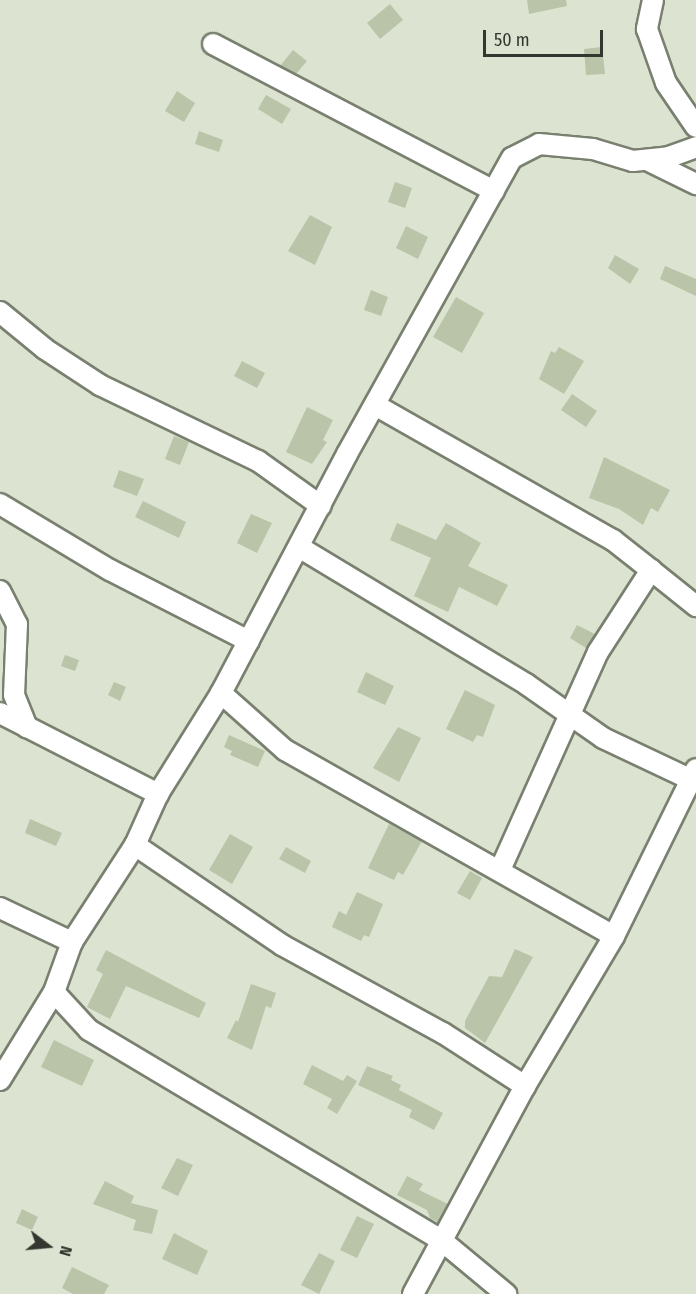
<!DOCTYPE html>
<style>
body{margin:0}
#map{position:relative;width:696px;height:1294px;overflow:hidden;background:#dce4d1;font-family:"Fira Sans Condensed",sans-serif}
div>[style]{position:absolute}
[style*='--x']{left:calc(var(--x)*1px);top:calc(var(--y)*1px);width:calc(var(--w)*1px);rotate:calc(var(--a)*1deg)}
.building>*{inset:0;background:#b9c4a8}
.roads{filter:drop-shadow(2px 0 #79806f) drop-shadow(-2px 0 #79806f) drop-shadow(0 2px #79806f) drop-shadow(0 -2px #79806f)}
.minor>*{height:20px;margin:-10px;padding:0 10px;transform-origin:10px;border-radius:10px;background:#fff}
span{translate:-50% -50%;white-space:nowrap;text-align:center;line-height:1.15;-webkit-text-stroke:6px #dce4d1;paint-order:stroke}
.north{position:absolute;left:18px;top:1216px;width:60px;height:60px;-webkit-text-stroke:4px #dce4d1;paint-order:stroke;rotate:106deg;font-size:16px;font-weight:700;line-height:24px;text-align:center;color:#34372f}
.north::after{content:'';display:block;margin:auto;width:21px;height:27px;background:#34372f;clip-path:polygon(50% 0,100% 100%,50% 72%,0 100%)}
.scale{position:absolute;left:483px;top:30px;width:120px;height:27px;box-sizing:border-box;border:3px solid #34372f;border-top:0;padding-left:8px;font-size:18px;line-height:21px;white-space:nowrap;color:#34372f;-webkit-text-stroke:4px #dce4d1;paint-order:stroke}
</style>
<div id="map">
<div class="building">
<i style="clip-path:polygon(527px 0,566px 0,567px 6px,529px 14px)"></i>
<i style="clip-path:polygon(390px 4px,403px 20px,380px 39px,367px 23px)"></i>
<i style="clip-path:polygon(602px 47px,605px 74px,586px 75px,584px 49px)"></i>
<i style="clip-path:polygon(293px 50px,307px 61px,296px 74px,280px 66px)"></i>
<i style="clip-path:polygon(177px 91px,195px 103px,184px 122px,165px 111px)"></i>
<i style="clip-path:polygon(266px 95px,291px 109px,282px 124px,258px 109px)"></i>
<i style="clip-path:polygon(199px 131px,223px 140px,219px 152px,195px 144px)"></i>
<i style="clip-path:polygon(395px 182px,412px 188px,405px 208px,388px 202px)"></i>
<i style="clip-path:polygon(310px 215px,332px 227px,315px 265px,288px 251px)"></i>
<i style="clip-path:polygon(406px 226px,428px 237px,418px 259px,396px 248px)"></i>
<i style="clip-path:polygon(615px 255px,639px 269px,630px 284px,608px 268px)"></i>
<i style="clip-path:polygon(665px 266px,696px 279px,696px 296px,660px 279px)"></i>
<i style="clip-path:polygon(371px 290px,388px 297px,381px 316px,364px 310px)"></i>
<i style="clip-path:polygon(456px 297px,484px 313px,462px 353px,433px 337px)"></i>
<i style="clip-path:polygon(559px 347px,584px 361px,564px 394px,539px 379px,551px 351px,555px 353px)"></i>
<i style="clip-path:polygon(242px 361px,265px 373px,257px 388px,234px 376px)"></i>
<i style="clip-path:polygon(572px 394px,597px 411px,586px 427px,561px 410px)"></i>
<i style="clip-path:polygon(307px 407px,333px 420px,323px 440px,327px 442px,312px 464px,286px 452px)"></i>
<i style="clip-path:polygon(174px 436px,189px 442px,180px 465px,165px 459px)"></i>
<i style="clip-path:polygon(604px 457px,670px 490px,658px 512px,651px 508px,643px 525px,619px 509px,589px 498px)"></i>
<i style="clip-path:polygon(119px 470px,144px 479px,137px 496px,113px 487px)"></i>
<i style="clip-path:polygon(143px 501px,186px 522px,179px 538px,135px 517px)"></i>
<i style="clip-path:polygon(251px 514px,272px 523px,257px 553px,237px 543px)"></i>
<i style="clip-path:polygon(397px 523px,436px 540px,446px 523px,481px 543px,468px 566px,508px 585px,497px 606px,459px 587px,448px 612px,414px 596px,431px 558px,390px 540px)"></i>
<i style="clip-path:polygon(577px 625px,595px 634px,586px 648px,570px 638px)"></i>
<i style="clip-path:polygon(65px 655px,79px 660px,75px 671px,61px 666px)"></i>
<i style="clip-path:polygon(366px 672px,394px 686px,385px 705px,357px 692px)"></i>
<i style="clip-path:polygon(114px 682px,126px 687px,120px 701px,108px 695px)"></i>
<i style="clip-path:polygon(465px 690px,495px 705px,483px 737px,477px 735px,473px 742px,446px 729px)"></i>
<i style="clip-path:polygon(398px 727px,421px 738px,399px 782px,373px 768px)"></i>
<i style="clip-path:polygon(229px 735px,265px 751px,258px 767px,230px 755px,232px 751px,224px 747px)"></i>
<i style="clip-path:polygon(30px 819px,62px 833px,56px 846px,25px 833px)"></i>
<i style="clip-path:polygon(389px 824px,422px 841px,403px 875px,398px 872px,394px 880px,368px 868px)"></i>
<i style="clip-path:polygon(230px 834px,253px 847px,232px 884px,209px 870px)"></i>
<i style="clip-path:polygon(286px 847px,311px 861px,305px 873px,279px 859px)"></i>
<i style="clip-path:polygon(470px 871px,482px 878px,470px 900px,457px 893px)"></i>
<i style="clip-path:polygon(357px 892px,383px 904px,369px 937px,364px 935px,361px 941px,332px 927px,339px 911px,346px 915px)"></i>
<i style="clip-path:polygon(515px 949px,533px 957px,485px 1043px,465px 1028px,465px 1021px,489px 976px,502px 977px)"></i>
<i style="clip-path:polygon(106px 950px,206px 1003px,199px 1018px,126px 986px,110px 1019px,87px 1007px,103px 974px,96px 970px)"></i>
<i style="clip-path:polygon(251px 984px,276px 993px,271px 1008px,266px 1006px,252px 1050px,227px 1038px,236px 1020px,238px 1022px)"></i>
<i style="clip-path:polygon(54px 1040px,94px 1060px,82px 1086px,41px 1067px)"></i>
<i style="clip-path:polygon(312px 1065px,343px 1081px,347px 1075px,357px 1081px,337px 1114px,327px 1108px,332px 1099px,303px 1084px)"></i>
<i style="clip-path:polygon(367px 1066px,393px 1076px,391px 1080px,401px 1085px,399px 1090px,443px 1113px,434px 1130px,409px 1117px,412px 1110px,358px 1085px)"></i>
<i style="clip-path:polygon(177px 1158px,193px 1165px,178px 1196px,161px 1188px)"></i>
<i style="clip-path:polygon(407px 1176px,423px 1184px,419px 1190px,448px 1204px,438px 1222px,430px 1218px,427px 1210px,397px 1195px)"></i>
<i style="clip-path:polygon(105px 1181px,134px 1196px,131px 1203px,158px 1210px,152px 1234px,133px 1230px,136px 1220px,93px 1204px)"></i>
<i style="clip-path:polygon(22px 1209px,38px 1217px,32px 1230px,16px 1223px)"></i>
<i style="clip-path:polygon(357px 1216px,374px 1224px,357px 1258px,340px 1250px)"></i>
<i style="clip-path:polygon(174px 1233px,208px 1251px,197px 1275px,162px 1259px)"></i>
<i style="clip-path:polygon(319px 1253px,335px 1261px,319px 1294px,301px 1285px)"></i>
<i style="clip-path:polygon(72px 1267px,109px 1285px,104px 1294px,73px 1294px,62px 1288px)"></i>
</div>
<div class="roads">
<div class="minor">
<i style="--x:653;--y:0;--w:30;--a:102"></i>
<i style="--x:647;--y:29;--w:57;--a:70.6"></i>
<i style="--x:666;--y:83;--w:53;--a:55.7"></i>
<i style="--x:213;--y:44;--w:317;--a:27.6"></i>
<i style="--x:647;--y:160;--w:55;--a:26.1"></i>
<i style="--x:0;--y:312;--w:58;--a:39.4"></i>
<i style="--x:45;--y:349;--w:66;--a:33.2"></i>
<i style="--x:100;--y:385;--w:175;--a:25.7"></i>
<i style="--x:258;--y:461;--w:77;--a:35.5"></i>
<i style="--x:375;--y:405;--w:274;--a:29.6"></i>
<i style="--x:613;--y:540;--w:48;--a:38.3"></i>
<i style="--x:0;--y:504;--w:128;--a:31"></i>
<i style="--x:110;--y:570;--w:156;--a:27.1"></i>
<i style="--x:299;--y:547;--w:265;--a:31.1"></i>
<i style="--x:526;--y:684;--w:94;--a:35"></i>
<i style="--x:603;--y:738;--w:103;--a:25.3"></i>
<i style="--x:0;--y:591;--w:37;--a:63"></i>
<i style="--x:17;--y:624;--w:71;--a:92.4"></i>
<i style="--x:14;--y:695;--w:35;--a:68"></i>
<i style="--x:221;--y:693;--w:86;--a:41.7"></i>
<i style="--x:285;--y:750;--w:378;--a:29.5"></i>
<i style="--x:0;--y:713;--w:178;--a:27.1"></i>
<i style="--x:135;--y:845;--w:178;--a:34.2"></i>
<i style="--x:282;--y:945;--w:183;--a:28.7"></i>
<i style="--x:443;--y:1033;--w:98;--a:32.9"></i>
<i style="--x:500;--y:870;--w:239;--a:-65.8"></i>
<i style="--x:598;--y:652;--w:98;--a:-57.1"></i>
<i style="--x:651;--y:570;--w:58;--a:38.7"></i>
<i style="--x:0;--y:908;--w:80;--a:25.3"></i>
<i style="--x:54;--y:992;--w:53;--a:-70.2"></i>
<i style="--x:72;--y:942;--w:116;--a:-57"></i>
<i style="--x:135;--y:845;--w:56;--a:-65.7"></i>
<i style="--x:158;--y:794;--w:119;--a:-58"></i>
<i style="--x:221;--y:693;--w:270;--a:-62.2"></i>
<i style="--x:347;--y:454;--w:339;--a:-60.9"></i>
<i style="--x:512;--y:158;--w:30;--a:-27"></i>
<i style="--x:539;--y:144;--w:54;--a:5.3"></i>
<i style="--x:593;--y:149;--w:42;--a:16.7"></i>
<i style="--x:633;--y:161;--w:36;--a:-6"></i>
<i style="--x:669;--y:157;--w:29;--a:-20"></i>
<i style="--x:0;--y:1080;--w:103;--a:-58.5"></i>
<i style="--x:54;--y:992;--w:52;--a:47.4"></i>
<i style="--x:89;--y:1030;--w:410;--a:30.8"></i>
<i style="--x:441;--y:1240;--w:85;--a:39.7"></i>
<i style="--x:413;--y:1294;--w:236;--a:-61.7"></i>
<i style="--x:525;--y:1086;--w:174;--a:-59.3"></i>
<i style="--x:614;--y:936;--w:186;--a:-63.8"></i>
</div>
</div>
<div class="north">N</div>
<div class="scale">50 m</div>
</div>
